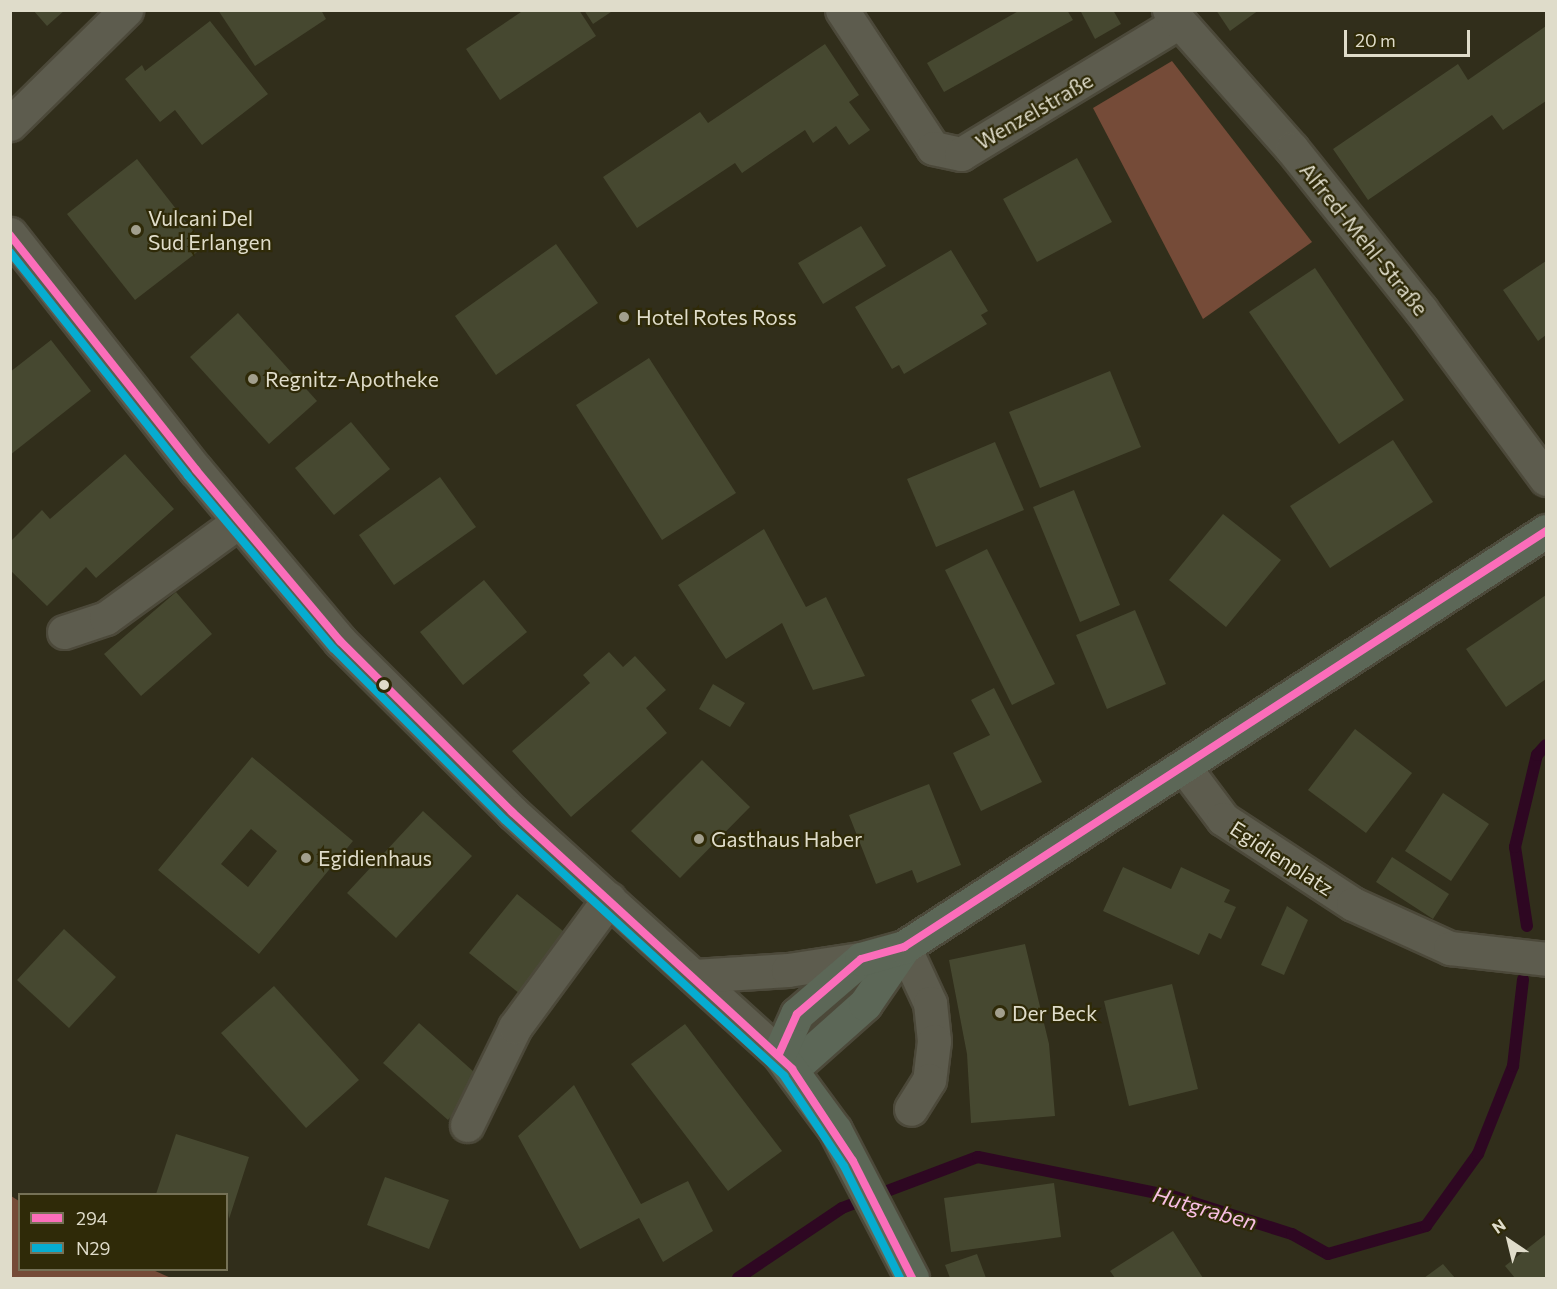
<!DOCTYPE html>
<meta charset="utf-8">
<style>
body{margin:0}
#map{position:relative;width:1557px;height:1289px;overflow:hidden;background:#312e1b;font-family:Commissioner,sans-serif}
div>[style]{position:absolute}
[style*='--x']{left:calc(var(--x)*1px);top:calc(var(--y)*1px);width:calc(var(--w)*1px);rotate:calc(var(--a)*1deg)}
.green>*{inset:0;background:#754b38}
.stream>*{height:12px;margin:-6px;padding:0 6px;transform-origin:6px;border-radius:6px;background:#2e0722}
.building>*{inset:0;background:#464830}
.roads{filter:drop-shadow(2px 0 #4c493a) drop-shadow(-2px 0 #4c493a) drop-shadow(0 2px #4c493a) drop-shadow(0 -2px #4c493a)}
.minor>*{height:33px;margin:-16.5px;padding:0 16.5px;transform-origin:16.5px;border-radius:16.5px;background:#5d5c4e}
.major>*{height:33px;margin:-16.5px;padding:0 16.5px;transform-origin:16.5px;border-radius:16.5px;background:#5c6757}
.bus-1>*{height:8px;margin:-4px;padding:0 4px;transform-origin:4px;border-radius:4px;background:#fb6dba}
.bus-2>*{height:8px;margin:-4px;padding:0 4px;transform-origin:4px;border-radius:4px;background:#06acd0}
.dots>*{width:16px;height:16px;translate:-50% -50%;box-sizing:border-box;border:3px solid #2f2a08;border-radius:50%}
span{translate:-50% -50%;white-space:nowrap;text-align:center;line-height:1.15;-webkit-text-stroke:4.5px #2f2a08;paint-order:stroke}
.street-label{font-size:21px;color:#dfdcca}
.poi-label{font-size:21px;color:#dfdcca}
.left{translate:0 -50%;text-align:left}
.water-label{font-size:22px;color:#f9bfe3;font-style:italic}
.frame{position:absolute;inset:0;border:12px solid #dfdcca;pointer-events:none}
.legend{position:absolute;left:18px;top:1193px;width:210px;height:78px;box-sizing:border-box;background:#2f2a08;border:2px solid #757156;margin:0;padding:8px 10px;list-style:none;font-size:18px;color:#dfdcca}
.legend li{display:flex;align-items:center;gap:12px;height:30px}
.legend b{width:30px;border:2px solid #757156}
.north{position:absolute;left:1479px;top:1211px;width:60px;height:60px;-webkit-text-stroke:4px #2f2a08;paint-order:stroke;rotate:325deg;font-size:16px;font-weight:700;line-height:24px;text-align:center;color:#dfdcca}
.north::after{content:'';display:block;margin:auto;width:21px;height:27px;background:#dfdcca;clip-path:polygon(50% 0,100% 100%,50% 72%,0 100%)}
.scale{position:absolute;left:1344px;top:30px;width:126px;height:27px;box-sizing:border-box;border:3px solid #dfdcca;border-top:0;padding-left:8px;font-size:18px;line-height:21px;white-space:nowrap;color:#dfdcca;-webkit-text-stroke:4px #2f2a08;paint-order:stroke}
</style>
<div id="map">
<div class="green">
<i style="clip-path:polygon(1172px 61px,1312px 242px,1203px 319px,1093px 108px)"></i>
<i style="clip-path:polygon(11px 1196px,19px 1201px,20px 1270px,153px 1270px,171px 1278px,11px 1278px)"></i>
</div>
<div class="stream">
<i style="--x:1527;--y:926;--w:80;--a:-98.6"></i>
<i style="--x:1515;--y:847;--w:95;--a:-76.6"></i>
<i style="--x:1537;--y:755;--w:13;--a:-48"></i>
<i style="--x:738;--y:1278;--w:125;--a:-33.9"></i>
<i style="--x:842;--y:1208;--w:145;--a:-20.6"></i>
<i style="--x:978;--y:1157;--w:198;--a:11.4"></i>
<i style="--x:1172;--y:1196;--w:126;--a:17.6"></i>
<i style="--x:1292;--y:1234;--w:41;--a:29.1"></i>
<i style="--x:1328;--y:1254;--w:102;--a:-15.9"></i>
<i style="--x:1426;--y:1226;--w:89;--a:-54.2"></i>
<i style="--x:1478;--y:1154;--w:95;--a:-68.3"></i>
<i style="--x:1513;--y:1066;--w:87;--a:-83.4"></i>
</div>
<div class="building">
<i style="clip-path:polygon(33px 10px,65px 10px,47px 26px)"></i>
<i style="clip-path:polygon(218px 10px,321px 10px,326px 19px,255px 66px)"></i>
<i style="clip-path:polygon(524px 10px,579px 10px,596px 36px,500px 100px,466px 49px)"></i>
<i style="clip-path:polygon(584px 10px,614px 10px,593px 24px)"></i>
<i style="clip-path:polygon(1020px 10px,1067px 10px,1073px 20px,944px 92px,927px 63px)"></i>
<i style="clip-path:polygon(1080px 10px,1113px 10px,1121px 24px,1095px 39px)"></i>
<i style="clip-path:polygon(1216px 10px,1259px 10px,1230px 31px)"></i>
<i style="clip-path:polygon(210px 21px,268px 94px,202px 145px,175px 110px,160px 122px,125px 79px,142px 65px,145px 71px)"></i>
<i style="clip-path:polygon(1546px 26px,1546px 101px,1503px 130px,1492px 115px,1368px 200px,1333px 149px,1458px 64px,1468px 80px)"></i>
<i style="clip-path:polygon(825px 44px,859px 95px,849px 102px,870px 130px,849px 145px,836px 126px,813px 143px,805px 130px,742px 173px,735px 163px,637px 228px,603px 177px,700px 112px,708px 123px)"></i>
<i style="clip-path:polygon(1077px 158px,1112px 222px,1037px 262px,1003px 199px)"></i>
<i style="clip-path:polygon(137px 159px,205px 246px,135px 300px,67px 214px)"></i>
<i style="clip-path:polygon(861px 226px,886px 266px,823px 304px,798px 263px)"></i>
<i style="clip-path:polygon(556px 244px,598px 303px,496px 375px,455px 316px)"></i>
<i style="clip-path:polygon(951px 250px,988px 311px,981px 315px,987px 324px,904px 374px,899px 365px,892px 369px,855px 307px)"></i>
<i style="clip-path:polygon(1546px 261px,1546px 335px,1538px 341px,1503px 290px)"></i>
<i style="clip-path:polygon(1315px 268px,1404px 400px,1339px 444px,1249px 312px)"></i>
<i style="clip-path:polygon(238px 313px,317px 401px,269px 444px,190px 357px)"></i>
<i style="clip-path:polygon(51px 340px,91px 391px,10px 455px,10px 372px)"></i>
<i style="clip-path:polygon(649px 358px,736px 493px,662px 540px,576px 405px)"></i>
<i style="clip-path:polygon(1110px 371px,1141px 447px,1040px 488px,1009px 412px)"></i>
<i style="clip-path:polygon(351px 422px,390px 469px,334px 515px,295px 468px)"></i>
<i style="clip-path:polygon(1393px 440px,1433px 502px,1330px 568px,1290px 506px)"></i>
<i style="clip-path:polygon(995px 442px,1024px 510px,936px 547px,907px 479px)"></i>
<i style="clip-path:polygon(125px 454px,174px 509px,96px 578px,86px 567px,47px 606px,10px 570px,10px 542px,42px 510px,50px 519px)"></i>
<i style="clip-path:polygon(440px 477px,476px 527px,394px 585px,359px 535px)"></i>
<i style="clip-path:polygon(1074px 490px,1120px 605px,1080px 622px,1033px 507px)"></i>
<i style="clip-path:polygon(1223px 514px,1281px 560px,1226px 627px,1169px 580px)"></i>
<i style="clip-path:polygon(764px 529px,806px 607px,826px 597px,865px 676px,813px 690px,782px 623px,726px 659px,678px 585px)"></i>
<i style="clip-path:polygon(987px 549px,1055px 684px,1012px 705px,945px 570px)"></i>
<i style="clip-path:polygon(484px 580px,527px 632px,463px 685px,420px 632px)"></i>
<i style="clip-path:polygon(176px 592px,212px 634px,141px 696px,104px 654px)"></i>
<i style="clip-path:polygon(1546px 595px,1546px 679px,1506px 707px,1466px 649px)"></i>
<i style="clip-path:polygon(1135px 610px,1166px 684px,1107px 709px,1076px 635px)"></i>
<i style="clip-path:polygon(609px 652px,623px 667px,635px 656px,666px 690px,646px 708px,667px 733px,571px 817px,512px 751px,590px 683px,583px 675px)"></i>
<i style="clip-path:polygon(713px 684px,745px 703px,730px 727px,699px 709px)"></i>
<i style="clip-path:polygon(994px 688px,1042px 782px,981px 811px,953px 753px,990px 735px,971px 700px)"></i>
<i style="clip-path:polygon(1355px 729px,1412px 773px,1366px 833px,1308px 790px)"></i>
<i style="clip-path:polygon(evenodd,252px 757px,353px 841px,259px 954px,158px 870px,252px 757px,251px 829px,277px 851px,248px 887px,221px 864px,251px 829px)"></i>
<i style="clip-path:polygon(702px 760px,750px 807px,680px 878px,631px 831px)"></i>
<i style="clip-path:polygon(929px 784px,961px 865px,917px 883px,912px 870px,876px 884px,849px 815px)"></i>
<i style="clip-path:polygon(1443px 793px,1489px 824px,1451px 881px,1405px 851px)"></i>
<i style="clip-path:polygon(423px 811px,472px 856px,396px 938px,347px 893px)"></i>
<i style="clip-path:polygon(1392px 857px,1449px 894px,1433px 919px,1376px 882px)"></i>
<i style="clip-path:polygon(1123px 867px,1171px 889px,1181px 867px,1230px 890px,1224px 902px,1236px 907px,1221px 939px,1209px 933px,1199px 955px,1103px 911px)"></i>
<i style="clip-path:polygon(517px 894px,568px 935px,520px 994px,469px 953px)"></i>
<i style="clip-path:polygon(1287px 906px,1308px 920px,1284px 975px,1261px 965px)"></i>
<i style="clip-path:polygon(64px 929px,116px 977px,69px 1028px,17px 980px)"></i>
<i style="clip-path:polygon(1025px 944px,1049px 1044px,1055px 1116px,971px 1123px,967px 1054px,949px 960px)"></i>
<i style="clip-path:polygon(1172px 984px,1198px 1089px,1129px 1106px,1104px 1001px)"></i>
<i style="clip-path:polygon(274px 986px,359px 1080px,306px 1128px,221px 1033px)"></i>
<i style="clip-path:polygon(419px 1023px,483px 1080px,448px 1120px,383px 1063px)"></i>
<i style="clip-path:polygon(685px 1024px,782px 1151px,728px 1191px,631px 1064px)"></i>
<i style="clip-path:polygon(574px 1085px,641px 1204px,688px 1181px,713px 1231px,663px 1262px,639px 1218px,580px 1249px,518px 1136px)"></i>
<i style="clip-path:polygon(176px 1134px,249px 1157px,229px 1219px,226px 1194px,156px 1194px)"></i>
<i style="clip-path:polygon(385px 1177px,449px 1200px,429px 1249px,367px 1225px)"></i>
<i style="clip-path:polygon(1054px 1183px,1061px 1237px,951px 1252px,944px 1198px)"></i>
<i style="clip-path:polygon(1173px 1231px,1203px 1278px,1115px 1278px,1110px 1271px)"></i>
<i style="clip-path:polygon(1546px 1234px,1546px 1278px,1515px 1278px,1505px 1266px)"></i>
<i style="clip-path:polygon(977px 1254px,986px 1278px,950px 1278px,945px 1265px)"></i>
<i style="clip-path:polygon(1443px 1264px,1455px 1278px,1424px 1278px)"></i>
</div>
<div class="roads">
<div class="minor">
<i style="--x:842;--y:10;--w:165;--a:56.6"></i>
<i style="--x:933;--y:148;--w:29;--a:12"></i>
<i style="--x:961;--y:154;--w:255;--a:-31.2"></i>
<i style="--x:1169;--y:10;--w:186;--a:48.5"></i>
<i style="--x:1292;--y:149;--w:206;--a:51.3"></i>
<i style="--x:1421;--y:310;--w:210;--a:53.5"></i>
<i style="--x:10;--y:124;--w:163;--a:-44.5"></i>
<i style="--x:10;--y:234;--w:300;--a:51.8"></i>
<i style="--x:196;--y:470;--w:224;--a:49.9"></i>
<i style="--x:340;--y:641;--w:243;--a:44.8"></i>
<i style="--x:512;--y:812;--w:360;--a:42.2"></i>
<i style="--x:64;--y:632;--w:44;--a:-18.4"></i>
<i style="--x:106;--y:618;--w:163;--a:-36"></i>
<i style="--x:1184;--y:767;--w:65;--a:53.1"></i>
<i style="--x:1223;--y:819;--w:155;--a:33.2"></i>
<i style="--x:1353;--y:904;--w:107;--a:24.4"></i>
<i style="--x:1450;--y:948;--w:97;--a:6.5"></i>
<i style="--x:904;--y:947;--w:62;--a:65.1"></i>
<i style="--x:930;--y:1003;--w:38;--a:84"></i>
<i style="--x:934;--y:1041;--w:39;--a:97"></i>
<i style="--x:929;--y:1080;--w:34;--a:122"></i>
<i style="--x:694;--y:976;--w:94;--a:-3.7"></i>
<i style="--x:788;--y:970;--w:74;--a:-8.6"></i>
<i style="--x:467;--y:1125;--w:109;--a:-63.9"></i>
<i style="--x:515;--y:1027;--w:159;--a:-53.7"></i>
</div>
<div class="major">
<i style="--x:792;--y:1069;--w:98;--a:-41.7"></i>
<i style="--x:865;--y:1004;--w:69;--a:-55.6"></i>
<i style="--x:912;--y:1278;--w:167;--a:-117.5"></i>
<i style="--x:835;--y:1130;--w:94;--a:-126.4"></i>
<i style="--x:779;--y:1054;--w:44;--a:-65.8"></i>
<i style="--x:797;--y:1014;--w:84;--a:-40.7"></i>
<i style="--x:861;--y:959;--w:45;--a:-15.6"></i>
<i style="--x:904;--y:947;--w:765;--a:-32.94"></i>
</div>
</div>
<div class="bus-1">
<i style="--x:10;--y:235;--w:300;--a:51.6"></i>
<i style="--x:196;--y:470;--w:224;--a:49.9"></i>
<i style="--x:340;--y:641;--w:243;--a:44.8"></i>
<i style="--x:512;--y:812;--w:380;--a:42.5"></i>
<i style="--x:792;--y:1069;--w:110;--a:56.5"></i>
<i style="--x:853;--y:1161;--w:131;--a:63.2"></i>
<i style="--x:779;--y:1054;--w:44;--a:-65.8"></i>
<i style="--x:797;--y:1014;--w:84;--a:-40.7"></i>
<i style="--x:861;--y:959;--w:45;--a:-15.6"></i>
<i style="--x:904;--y:947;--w:765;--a:-32.94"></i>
</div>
<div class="bus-2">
<i style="--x:10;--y:252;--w:286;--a:51.5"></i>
<i style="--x:188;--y:476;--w:225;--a:49.9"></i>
<i style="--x:333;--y:648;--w:243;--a:45"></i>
<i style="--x:505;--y:820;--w:379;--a:42.5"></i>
<i style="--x:784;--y:1076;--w:108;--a:56.3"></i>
<i style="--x:844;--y:1166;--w:125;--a:63.4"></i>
</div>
<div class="dots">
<i style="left:136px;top:230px;background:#a29f8d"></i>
<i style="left:624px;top:317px;background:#a29f8d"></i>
<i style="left:253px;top:379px;background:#a29f8d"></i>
<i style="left:384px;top:685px;background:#dfdcca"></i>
<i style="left:699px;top:839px;background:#a29f8d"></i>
<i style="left:306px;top:858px;background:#a29f8d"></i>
<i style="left:1000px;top:1013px;background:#a29f8d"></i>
</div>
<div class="street-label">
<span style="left:1034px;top:111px;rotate:-30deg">Wenzelstraße</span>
<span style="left:1364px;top:239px;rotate:51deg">Alfred-Mehl-Straße</span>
<span style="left:1282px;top:858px;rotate:33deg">Egidienplatz</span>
</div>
<div class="poi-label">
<span class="left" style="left:148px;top:230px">Vulcani Del<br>Sud Erlangen</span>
<span class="left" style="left:636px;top:317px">Hotel Rotes Ross</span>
<span class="left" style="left:265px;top:379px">Regnitz-Apotheke</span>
<span class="left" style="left:711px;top:839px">Gasthaus Haber</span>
<span class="left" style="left:318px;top:858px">Egidienhaus</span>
<span class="left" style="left:1012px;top:1013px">Der Beck</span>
</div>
<div class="water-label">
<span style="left:1205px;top:1208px;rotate:16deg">Hutgraben</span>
</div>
<div class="frame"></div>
<ul class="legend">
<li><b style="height:8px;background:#fb6dba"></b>294</li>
<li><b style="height:8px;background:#06acd0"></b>N29</li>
</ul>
<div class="north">N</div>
<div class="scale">20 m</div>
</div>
